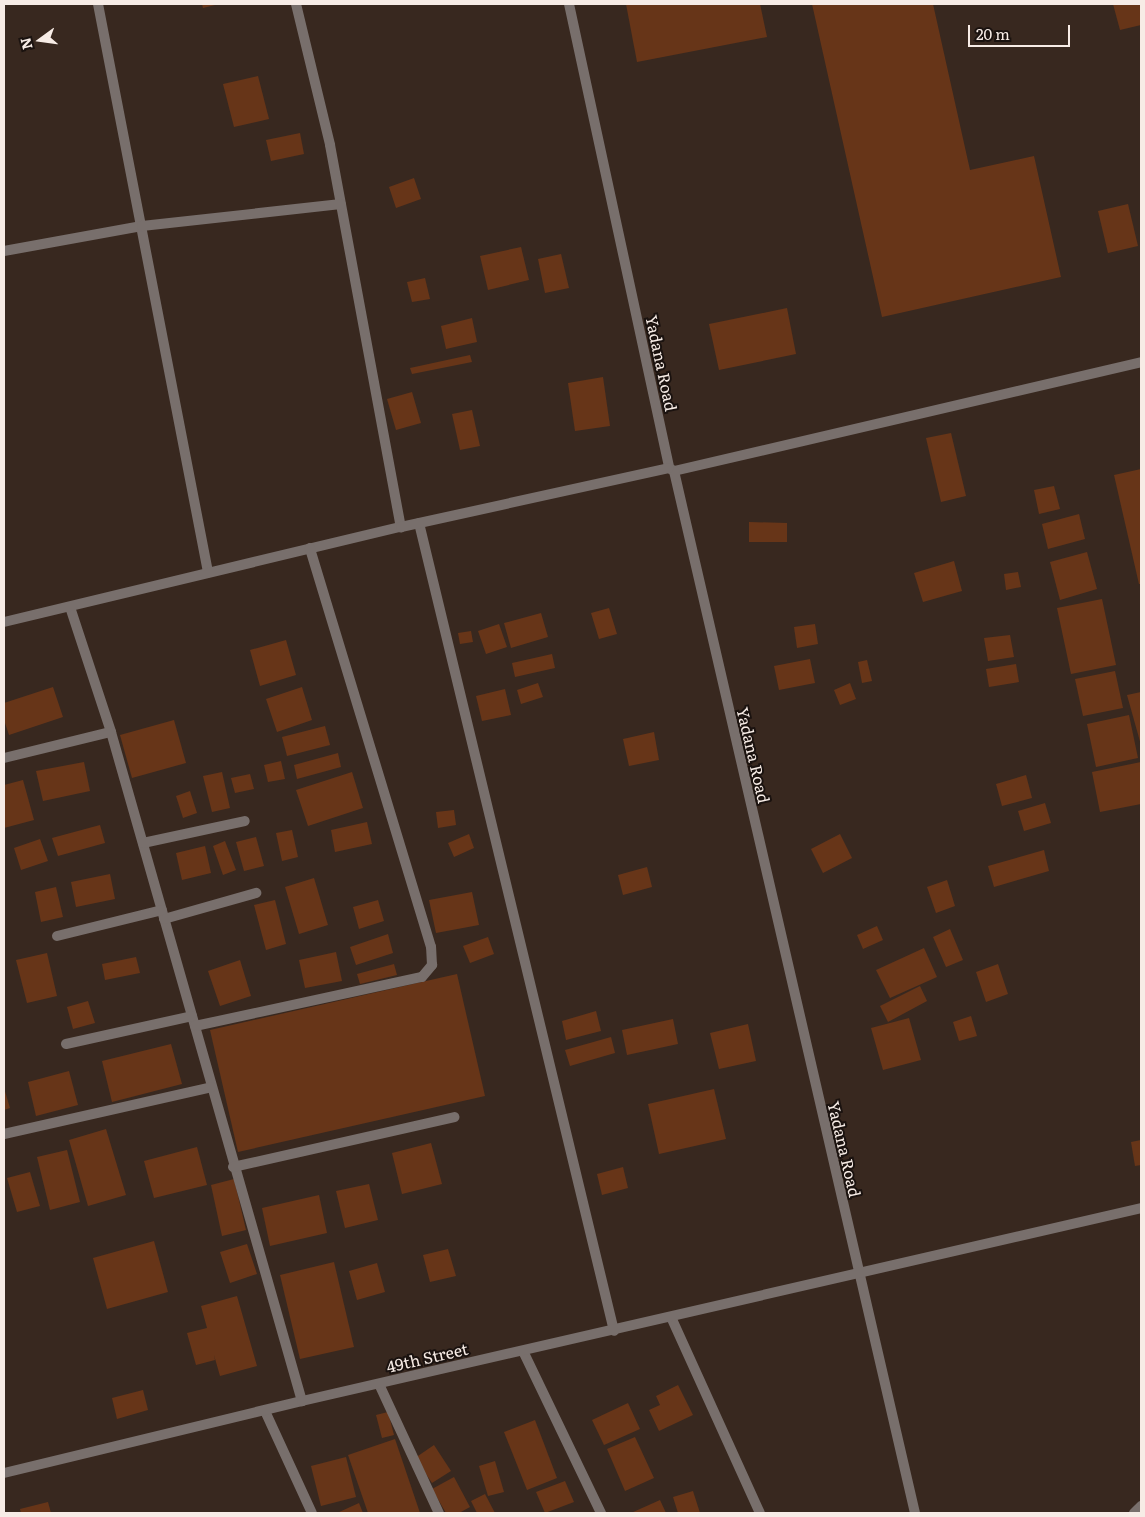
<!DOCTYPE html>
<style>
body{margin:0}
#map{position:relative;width:1145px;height:1517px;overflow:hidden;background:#38281f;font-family:Literata,serif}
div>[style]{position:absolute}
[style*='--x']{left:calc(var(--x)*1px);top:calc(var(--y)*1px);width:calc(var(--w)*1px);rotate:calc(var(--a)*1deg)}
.building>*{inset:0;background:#673518}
.lane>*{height:10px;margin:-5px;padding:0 5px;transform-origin:5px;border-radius:5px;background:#786f6c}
.street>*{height:10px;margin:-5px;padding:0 5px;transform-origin:5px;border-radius:5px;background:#786f6c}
span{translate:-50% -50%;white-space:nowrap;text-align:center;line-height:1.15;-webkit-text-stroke:4px #1a120f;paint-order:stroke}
.street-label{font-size:16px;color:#f7ece6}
.frame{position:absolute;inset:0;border:5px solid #f7ece6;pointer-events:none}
.north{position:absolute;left:15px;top:15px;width:50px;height:50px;-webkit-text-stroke:4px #1a120f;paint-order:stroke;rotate:256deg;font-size:14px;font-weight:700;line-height:20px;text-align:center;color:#f7ece6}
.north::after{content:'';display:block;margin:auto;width:18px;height:22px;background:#f7ece6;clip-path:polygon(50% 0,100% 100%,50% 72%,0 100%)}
.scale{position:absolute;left:968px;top:25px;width:102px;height:22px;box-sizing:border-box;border:2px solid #f7ece6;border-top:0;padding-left:6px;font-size:15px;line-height:18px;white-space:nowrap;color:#f7ece6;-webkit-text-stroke:4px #1a120f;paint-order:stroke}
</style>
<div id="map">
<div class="building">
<i style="clip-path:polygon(202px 4px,219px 4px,203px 8px)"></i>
<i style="clip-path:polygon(626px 4px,760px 4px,767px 37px,637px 62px)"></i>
<i style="clip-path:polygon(812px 4px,933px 4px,970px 170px,1034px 156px,1061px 277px,882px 317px)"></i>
<i style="clip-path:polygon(1113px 4px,1141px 4px,1141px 25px,1120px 30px)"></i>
<i style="clip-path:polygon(258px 76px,269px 119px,234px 127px,223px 84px)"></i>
<i style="clip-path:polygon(300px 133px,304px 154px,271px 161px,266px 140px)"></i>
<i style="clip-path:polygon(414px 178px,421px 199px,396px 208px,389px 187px)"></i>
<i style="clip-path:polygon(1128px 204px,1138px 246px,1108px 253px,1098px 211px)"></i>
<i style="clip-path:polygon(521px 247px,529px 280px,488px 290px,480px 256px)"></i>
<i style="clip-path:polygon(561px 254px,569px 288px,545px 293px,538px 259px)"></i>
<i style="clip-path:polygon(425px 278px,430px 299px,412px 302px,407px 282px)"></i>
<i style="clip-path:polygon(787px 308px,796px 354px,719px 370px,709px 324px)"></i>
<i style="clip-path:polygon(472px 318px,477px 342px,446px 349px,441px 326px)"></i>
<i style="clip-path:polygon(470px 355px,472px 362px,412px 374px,410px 368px)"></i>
<i style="clip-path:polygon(603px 377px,610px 426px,575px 431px,568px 383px)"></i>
<i style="clip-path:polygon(412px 392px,421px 423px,396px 430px,387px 399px)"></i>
<i style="clip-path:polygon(472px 410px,480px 446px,460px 450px,452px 414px)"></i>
<i style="clip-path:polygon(951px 433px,966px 496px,941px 502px,926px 438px)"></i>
<i style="clip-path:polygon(1141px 469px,1141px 584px,1139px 584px,1114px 475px)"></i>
<i style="clip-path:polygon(1054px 486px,1060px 509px,1039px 514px,1034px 490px)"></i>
<i style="clip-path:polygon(1079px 514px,1085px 539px,1048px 549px,1042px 524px)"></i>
<i style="clip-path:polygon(749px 522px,787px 523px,787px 542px,749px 542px)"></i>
<i style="clip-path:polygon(1087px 552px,1097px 589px,1060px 600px,1050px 562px)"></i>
<i style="clip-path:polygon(954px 561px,962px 591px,923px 602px,914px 573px)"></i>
<i style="clip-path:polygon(1018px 572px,1021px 587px,1006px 590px,1004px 574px)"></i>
<i style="clip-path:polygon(1102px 599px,1116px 665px,1071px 674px,1057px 608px)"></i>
<i style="clip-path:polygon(609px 608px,617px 634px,599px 639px,591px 613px)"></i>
<i style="clip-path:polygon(541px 613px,548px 637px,511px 648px,504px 623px)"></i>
<i style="clip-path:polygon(499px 624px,507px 647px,486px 654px,478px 631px)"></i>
<i style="clip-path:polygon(815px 624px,818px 644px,797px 648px,794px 627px)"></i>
<i style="clip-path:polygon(471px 631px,473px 642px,460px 644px,458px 633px)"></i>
<i style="clip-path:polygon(1010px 635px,1014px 657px,988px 661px,984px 638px)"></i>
<i style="clip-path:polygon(286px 640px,296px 675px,260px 686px,250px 650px)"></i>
<i style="clip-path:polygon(552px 654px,555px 668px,515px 677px,512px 663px)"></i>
<i style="clip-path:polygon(810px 659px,815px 683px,779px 690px,774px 666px)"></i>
<i style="clip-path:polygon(867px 660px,872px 681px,862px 683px,858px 662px)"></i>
<i style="clip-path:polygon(1016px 664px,1019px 682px,989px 687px,986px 669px)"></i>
<i style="clip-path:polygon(1115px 671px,1123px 708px,1083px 716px,1075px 679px)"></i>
<i style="clip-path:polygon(538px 683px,543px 697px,521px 704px,517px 690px)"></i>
<i style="clip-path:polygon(850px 683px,856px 699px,840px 705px,834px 690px)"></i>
<i style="clip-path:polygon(53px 687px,63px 717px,9px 735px,4px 720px,4px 703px)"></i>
<i style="clip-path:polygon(302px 687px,312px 720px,277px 732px,266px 699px)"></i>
<i style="clip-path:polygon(505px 689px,511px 715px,482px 721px,476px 696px)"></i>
<i style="clip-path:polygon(1141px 692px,1141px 745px,1127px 695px)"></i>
<i style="clip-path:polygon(1129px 715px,1138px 758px,1096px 767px,1087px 724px)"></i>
<i style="clip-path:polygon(174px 720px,186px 763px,132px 778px,120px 735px)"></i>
<i style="clip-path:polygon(325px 726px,330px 745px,287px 756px,282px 737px)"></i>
<i style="clip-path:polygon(654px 732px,659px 760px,629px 766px,623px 739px)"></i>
<i style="clip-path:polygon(338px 753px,341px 767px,297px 779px,294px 765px)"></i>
<i style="clip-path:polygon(281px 761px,285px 779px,268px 782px,264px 765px)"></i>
<i style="clip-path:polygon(84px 762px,90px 791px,43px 801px,36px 771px)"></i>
<i style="clip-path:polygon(1141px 762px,1141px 804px,1100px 812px,1092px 772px)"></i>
<i style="clip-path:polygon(222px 772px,230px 808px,212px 812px,203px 776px)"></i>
<i style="clip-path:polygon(352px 772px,363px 808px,308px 826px,296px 790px)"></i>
<i style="clip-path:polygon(250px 774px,254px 789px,235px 793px,231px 778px)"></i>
<i style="clip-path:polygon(1026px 775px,1032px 798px,1002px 806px,996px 784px)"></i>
<i style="clip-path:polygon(23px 780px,34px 820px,4px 828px,4px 785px)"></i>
<i style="clip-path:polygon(190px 791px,197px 813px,183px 818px,176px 796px)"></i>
<i style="clip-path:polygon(1045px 803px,1051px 823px,1024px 831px,1018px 811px)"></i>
<i style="clip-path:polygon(454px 810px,456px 825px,438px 828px,436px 812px)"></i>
<i style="clip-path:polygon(367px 822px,372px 844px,335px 852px,331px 830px)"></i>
<i style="clip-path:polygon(100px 825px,105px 843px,58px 856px,52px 838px)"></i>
<i style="clip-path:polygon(292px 830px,298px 857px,282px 861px,276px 833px)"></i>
<i style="clip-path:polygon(469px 834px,474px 848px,454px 857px,448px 843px)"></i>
<i style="clip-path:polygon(840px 834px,852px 858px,823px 873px,811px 849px)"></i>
<i style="clip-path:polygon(256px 837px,264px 866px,244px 871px,236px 842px)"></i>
<i style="clip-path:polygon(40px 839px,48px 861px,21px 870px,14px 848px)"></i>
<i style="clip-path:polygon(225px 841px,236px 870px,223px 875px,213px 846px)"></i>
<i style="clip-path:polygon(205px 846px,211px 873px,182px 880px,176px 853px)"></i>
<i style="clip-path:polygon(1044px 850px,1049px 871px,994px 887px,988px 866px)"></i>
<i style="clip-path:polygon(647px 867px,652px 887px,623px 895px,618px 875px)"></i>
<i style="clip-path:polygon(110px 874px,115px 899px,76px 907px,71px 882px)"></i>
<i style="clip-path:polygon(314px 878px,328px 925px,299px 934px,285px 887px)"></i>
<i style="clip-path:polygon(947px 880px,955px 906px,936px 913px,927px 887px)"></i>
<i style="clip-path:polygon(56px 887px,63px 917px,41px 922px,35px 892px)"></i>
<i style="clip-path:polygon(472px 892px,479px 925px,436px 933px,429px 900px)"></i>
<i style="clip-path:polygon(275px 900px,286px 944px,266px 950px,254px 905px)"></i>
<i style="clip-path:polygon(378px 900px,384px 921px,359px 929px,353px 907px)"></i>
<i style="clip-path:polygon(877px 926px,883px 940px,863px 949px,857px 935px)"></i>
<i style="clip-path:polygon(950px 929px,963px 960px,946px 967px,933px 937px)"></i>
<i style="clip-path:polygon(388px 934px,393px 953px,356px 965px,350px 947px)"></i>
<i style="clip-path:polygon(488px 937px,494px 954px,470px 963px,463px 946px)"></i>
<i style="clip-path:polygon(924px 948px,937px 977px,890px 998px,876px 970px)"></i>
<i style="clip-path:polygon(336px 952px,342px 981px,305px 988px,299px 960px)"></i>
<i style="clip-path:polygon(47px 953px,57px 996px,27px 1003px,16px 960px)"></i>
<i style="clip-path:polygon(136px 957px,140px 973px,105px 980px,102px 964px)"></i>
<i style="clip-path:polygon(240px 960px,251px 996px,220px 1006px,208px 971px)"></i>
<i style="clip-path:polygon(394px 964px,397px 975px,360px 984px,357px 974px)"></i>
<i style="clip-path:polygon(998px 964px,1008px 994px,986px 1002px,976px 972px)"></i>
<i style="clip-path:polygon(457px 974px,485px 1096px,238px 1152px,210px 1030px)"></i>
<i style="clip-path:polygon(920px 986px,927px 1001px,888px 1022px,880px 1006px)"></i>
<i style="clip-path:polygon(88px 1001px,95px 1023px,73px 1029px,67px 1007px)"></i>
<i style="clip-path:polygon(596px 1011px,601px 1031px,566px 1040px,562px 1021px)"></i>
<i style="clip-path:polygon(971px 1016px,977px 1036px,959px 1041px,953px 1022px)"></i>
<i style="clip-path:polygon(909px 1018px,921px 1060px,883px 1070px,871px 1028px)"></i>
<i style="clip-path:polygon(673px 1019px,678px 1044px,627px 1055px,622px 1030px)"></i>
<i style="clip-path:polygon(748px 1024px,756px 1061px,719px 1069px,710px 1033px)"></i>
<i style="clip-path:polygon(611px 1037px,615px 1053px,570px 1066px,565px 1050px)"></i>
<i style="clip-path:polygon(171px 1044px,182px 1084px,112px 1102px,102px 1061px)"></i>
<i style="clip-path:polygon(69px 1071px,78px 1105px,36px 1116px,28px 1082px)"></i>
<i style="clip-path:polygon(4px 1088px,10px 1108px,4px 1110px)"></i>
<i style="clip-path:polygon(714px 1089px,726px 1139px,659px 1154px,648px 1104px)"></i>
<i style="clip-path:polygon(106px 1129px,126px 1195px,88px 1206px,69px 1140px)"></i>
<i style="clip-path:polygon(1141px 1140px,1141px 1165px,1135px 1166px,1131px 1142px)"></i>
<i style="clip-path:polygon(431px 1143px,442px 1184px,402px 1194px,392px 1153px)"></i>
<i style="clip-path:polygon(197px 1147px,207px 1185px,154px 1198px,144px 1161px)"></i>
<i style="clip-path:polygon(67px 1150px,80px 1202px,50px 1210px,37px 1157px)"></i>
<i style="clip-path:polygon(623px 1167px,628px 1188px,602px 1195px,597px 1174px)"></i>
<i style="clip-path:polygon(30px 1172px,40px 1206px,17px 1212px,7px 1178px)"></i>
<i style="clip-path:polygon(234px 1179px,246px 1230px,222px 1236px,211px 1185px)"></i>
<i style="clip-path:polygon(369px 1184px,378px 1220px,345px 1228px,336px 1191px)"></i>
<i style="clip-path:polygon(319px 1195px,327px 1233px,270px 1246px,262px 1208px)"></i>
<i style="clip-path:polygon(154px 1241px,168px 1292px,107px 1309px,93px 1258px)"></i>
<i style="clip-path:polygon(247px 1244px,257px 1274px,230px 1283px,220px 1252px)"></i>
<i style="clip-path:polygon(448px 1249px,456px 1276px,430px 1282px,423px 1255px)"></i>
<i style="clip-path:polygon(334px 1262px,354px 1347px,300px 1359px,280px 1275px)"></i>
<i style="clip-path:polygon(377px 1263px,385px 1292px,357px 1300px,349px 1271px)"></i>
<i style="clip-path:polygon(237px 1296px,257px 1366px,220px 1376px,214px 1355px,215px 1360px,196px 1365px,187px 1333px,207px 1328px,201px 1306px)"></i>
<i style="clip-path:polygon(678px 1385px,693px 1415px,659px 1431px,649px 1410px,660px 1405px,656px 1396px)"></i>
<i style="clip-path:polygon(143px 1390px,148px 1410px,117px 1419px,112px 1398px)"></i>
<i style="clip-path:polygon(628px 1403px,640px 1429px,604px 1445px,592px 1420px)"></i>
<i style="clip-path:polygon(388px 1412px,394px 1435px,382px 1438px,376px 1415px)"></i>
<i style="clip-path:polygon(535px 1420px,557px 1478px,527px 1490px,504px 1432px)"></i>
<i style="clip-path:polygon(635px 1437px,654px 1478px,625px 1491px,607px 1449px)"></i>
<i style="clip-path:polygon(395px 1439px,420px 1513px,368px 1513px,348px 1455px)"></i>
<i style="clip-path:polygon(434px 1445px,451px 1471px,432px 1483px,415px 1458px)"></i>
<i style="clip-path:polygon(346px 1457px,356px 1497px,321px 1506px,311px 1466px)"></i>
<i style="clip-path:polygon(495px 1461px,504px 1492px,488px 1496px,479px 1466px)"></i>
<i style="clip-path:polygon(454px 1477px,470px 1507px,459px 1513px,446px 1513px,432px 1489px)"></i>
<i style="clip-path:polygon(565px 1481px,574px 1502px,545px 1513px,536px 1492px)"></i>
<i style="clip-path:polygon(693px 1491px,700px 1513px,678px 1513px,673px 1497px)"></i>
<i style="clip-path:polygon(485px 1494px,495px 1513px,477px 1513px,471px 1501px)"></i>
<i style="clip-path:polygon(660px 1500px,666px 1513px,631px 1513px)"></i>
<i style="clip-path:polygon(48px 1502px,51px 1513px,21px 1513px,20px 1509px)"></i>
<i style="clip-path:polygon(359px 1503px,363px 1513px,337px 1513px)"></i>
</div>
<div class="lane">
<i style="--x:674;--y:471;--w:480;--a:-13.1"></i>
</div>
<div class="street">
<i style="--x:98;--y:4;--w:579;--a:79.04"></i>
<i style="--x:296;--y:4;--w:145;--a:76.4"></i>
<i style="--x:330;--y:145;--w:389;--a:79.5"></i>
<i style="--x:569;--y:4;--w:475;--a:77.8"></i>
<i style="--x:669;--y:468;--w:6;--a:31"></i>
<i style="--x:674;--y:471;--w:1070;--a:76.98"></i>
<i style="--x:4;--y:251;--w:140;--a:-10.3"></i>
<i style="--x:142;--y:226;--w:200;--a:-6.3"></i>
<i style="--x:419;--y:523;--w:831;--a:76.43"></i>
<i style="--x:70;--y:607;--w:132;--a:71.8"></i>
<i style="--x:111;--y:732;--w:696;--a:74.07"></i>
<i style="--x:4;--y:622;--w:408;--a:-13.5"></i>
<i style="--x:401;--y:527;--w:274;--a:-12.4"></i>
<i style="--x:4;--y:758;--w:110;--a:-13.7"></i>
<i style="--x:143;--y:843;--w:104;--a:-12.2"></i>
<i style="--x:164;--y:919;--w:96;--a:-15.8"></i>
<i style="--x:57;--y:936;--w:108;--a:-13.9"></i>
<i style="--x:195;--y:1026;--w:232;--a:-12.2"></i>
<i style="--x:422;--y:977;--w:16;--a:-50"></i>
<i style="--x:432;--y:965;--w:18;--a:-93"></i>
<i style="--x:431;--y:947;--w:417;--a:-106.9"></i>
<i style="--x:66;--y:1044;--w:129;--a:-12.5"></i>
<i style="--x:4;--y:1134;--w:213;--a:-12.7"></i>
<i style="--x:233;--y:1167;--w:227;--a:-12.7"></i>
<i style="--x:671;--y:1317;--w:215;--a:65.6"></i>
<i style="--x:523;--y:1351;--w:180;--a:64.3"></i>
<i style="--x:379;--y:1384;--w:142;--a:65.1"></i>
<i style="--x:265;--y:1411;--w:112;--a:65.3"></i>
<i style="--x:4;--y:1473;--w:307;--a:-13.6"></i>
<i style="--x:302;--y:1401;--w:861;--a:-12.95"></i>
<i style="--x:1134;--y:1513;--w:10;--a:-45"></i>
</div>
<div class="street-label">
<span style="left:662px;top:363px;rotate:78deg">Yadana Road</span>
<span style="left:754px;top:755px;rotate:77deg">Yadana Road</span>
<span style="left:845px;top:1149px;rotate:77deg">Yadana Road</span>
<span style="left:427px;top:1357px;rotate:-13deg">49th Street</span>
</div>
<div class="frame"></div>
<div class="north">N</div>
<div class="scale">20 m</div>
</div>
